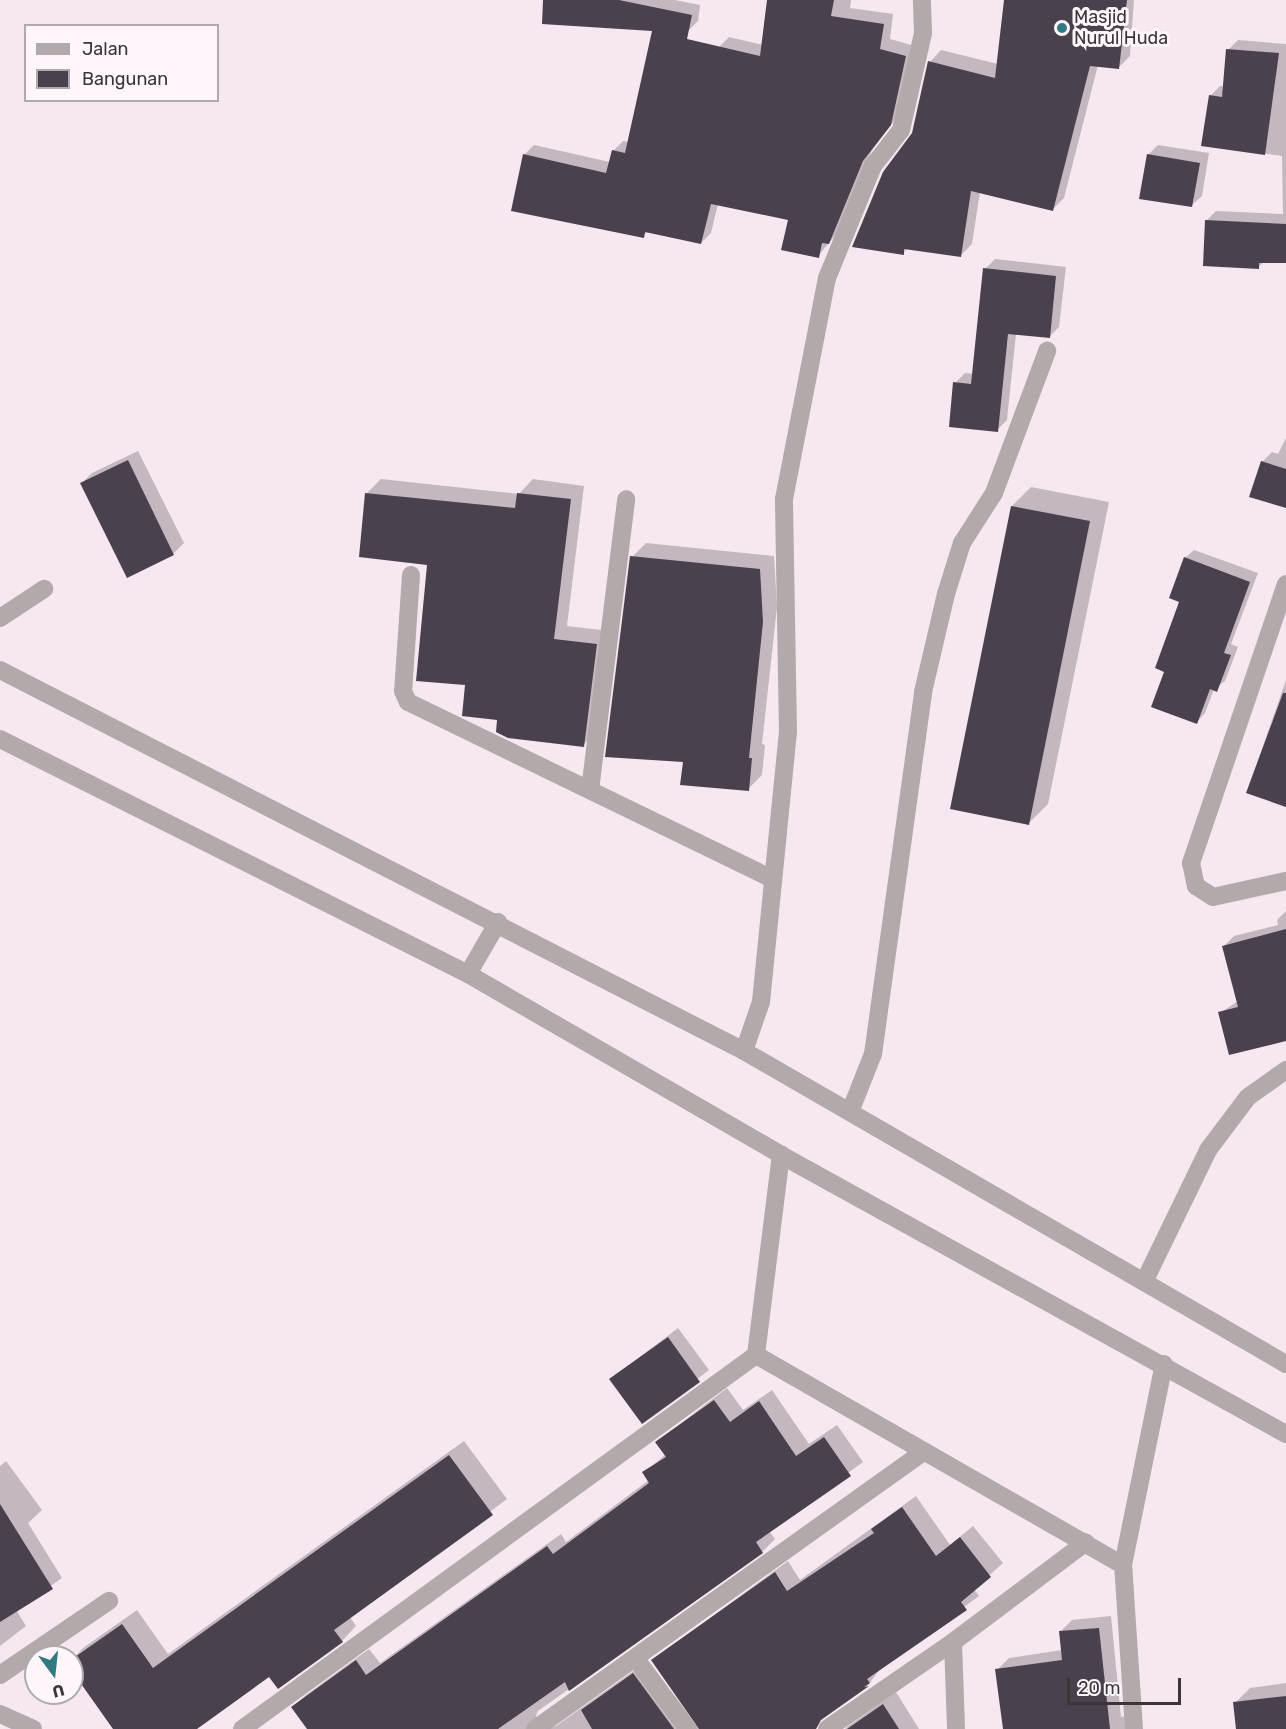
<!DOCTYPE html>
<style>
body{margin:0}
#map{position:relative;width:1286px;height:1729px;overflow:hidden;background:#f6e7f0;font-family:Rubik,sans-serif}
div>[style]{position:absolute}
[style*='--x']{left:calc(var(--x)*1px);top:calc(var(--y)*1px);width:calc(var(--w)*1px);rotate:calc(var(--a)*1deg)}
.shadow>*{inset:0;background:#0003}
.building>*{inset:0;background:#49424d}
.minor>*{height:18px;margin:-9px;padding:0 9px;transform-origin:9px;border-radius:9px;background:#b1a9aa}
.dots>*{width:16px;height:16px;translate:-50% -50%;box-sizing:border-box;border:3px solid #fff6fc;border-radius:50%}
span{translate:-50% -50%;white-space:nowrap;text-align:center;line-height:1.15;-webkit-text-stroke:6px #fff6fc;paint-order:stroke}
.poi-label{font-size:18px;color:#3b3539}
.left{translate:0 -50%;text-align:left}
.legend{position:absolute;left:24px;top:24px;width:195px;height:78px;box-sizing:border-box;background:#fff6fc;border:2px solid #b1a9ae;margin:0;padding:8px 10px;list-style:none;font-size:18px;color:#3b3539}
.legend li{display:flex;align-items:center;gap:12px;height:30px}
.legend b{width:30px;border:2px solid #b1a9ae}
.north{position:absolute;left:24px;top:1645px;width:60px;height:60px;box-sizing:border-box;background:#fff6fc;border:2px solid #b1a9ae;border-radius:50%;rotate:165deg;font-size:16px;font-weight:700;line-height:24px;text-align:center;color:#3b3539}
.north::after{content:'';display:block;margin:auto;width:21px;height:27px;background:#327a81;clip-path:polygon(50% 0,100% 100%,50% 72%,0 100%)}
.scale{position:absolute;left:1067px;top:1678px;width:114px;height:27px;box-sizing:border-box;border:3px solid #3b3539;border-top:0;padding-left:8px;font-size:18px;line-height:21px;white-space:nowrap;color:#3b3539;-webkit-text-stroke:4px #fff6fc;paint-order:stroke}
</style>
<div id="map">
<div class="shadow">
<i style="clip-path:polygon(573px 0,675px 0,700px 5px,698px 21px,688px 31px,680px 31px,712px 96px,719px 47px,729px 37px,763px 45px,769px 0,851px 0,850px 8px,893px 14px,890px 39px,915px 46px,900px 113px,872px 150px,838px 232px,818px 256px,790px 219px,718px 204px,711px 233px,701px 243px,648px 231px,643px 236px,524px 155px,534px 145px,610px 162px,613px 151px,623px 141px,629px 142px,655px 29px)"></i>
<i style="clip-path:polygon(1005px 0,1134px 0,1130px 56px,1119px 67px,1098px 65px,1064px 198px,1052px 210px,980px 192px,972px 244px,960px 256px,908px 248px,903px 253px,913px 134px,930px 62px,941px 50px,998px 64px)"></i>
<i style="clip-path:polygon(1238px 40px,1286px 44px,1286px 261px,1264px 261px,1259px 267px,1206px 221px,1216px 211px,1283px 214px,1282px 156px,1203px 145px,1210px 96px,1220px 86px,1225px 86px,1228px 50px)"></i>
<i style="clip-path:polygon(1158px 145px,1209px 153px,1202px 196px,1191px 206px,1148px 155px)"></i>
<i style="clip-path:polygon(995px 259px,1066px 267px,1059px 327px,1049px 337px,1016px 334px,1007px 420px,997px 430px,955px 383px,965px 373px,974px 374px,985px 269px)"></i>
<i style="clip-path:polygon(1286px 438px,1286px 506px,1262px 462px,1272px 452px,1278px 454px)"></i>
<i style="clip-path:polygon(138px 451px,184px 543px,174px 553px,127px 576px,82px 483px,92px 473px)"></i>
<i style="clip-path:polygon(381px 479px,519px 494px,533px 479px,584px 486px,567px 626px,610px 631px,597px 731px,583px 745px,499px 718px,466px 684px,428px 563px,367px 493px)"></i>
<i style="clip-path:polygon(1031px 487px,1109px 502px,1048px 804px,1029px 823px,1012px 506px)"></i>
<i style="clip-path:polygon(646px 543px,774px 556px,777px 607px,762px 744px,765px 745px,762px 775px,748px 789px,684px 761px,632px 557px)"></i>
<i style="clip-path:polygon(1194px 550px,1258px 573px,1231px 644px,1238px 647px,1225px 681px,1214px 689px,1205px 713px,1197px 722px,1166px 671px,1181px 601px,1185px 558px)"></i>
<i style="clip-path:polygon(1286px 680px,1286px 806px,1247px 792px)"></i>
<i style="clip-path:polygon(1286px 911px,1286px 1039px,1220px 1013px,1238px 1001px,1224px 946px,1234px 936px,1278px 925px,1277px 920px)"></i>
<i style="clip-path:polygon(678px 1328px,709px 1370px,642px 1422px,611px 1379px)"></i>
<i style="clip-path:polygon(727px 1388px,743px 1410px,772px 1390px,809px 1444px,837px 1425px,863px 1462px,769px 1531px,775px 1539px,762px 1552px,538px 1711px,536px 1716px,543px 1727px,556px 1726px,646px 1662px,692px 1723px,699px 1725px,653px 1660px,788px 1561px,800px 1580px,916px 1496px,950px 1545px,973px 1526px,1003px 1563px,974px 1589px,979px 1596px,881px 1668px,868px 1685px,821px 1718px,796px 1729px,309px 1729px,293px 1707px,306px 1695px,369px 1649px,380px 1663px,561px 1534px,566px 1542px,649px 1480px,644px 1473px,666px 1454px,657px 1442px)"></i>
<i style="clip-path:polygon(464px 1441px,507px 1499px,350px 1617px,356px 1626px,342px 1641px,269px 1675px,190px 1729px,115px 1729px,72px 1668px,72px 1660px,83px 1648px,137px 1610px,168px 1654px)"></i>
<i style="clip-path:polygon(6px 1461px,42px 1510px,28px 1523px,62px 1578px,16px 1610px,26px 1626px,0 1646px,0 1466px)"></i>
<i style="clip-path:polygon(1111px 1616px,1121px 1717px,1129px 1716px,1131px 1729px,1005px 1729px,997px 1670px,1009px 1658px,1062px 1650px,1060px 1632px,1072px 1620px)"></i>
<i style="clip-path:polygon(1286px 1683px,1286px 1729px,1238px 1729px,1235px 1703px,1250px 1688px)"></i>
<i style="clip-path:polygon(896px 1692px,919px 1729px,845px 1729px,848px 1726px)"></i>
</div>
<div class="building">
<i style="clip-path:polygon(543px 0,619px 0,692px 15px,687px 39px,760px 56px,767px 0,834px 0,831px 16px,884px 24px,880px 49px,906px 56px,891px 125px,863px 161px,829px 244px,822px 243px,819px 258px,781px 250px,788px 220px,711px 204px,701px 244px,645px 232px,644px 238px,511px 211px,523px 154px,606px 173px,612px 150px,625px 153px,652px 31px,542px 24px)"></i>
<i style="clip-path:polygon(1004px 0,1127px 0,1119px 69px,1090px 66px,1053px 211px,971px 191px,961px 257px,904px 249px,904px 255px,852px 247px,883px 172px,912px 133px,928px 61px,995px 78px)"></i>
<i style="clip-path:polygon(1226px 49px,1279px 53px,1265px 155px,1201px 146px,1209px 95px,1222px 97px)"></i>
<i style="clip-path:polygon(1147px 154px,1200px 163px,1192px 207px,1139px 199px)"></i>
<i style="clip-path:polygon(1205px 220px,1286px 224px,1286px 263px,1259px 263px,1259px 269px,1203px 266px)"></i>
<i style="clip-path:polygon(983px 268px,1056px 276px,1050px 338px,1008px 334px,998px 432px,949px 427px,953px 382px,971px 384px)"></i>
<i style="clip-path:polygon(128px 460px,174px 555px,127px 578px,80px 483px)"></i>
<i style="clip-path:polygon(1261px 461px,1286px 469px,1286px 508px,1249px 497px)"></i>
<i style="clip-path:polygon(365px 493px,515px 508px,517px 493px,571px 499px,554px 639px,597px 644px,584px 747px,508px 738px,496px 732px,497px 720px,462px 716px,465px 685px,416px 681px,427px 565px,359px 557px)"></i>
<i style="clip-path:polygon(1011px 506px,1090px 521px,1029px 825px,950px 809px)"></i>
<i style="clip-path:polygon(630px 556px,760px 569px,763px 622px,749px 758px,752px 758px,749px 791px,680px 785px,683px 762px,605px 757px)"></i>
<i style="clip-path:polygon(1184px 557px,1250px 582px,1224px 653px,1231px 655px,1217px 692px,1210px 689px,1197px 724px,1151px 707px,1164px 672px,1155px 668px,1179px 602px,1169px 598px)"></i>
<i style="clip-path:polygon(1283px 693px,1286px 693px,1286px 807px,1246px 793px)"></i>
<i style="clip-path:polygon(1286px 929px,1286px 1041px,1229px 1055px,1218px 1012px,1238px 1007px,1222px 946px)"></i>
<i style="clip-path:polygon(668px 1337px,700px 1382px,642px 1424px,609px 1379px)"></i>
<i style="clip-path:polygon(714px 1400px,730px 1422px,759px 1401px,796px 1456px,824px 1437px,851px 1476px,756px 1542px,763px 1553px,569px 1691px,565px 1682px,498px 1729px,307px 1729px,291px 1707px,356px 1660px,366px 1675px,547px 1546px,553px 1554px,649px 1483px,642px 1472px,666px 1457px,655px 1442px)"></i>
<i style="clip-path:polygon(449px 1455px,493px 1515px,334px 1630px,343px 1642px,278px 1689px,269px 1677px,197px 1729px,113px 1729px,72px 1671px,72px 1659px,122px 1624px,153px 1668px)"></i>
<i style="clip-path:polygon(0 1504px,53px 1589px,0 1622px)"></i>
<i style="clip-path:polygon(902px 1507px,936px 1556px,960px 1537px,991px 1577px,961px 1602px,967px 1610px,867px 1679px,870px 1683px,864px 1687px,869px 1686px,821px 1720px,816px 1729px,699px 1729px,651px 1660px,775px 1572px,787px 1591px,874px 1533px,871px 1529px)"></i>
<i style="clip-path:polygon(1099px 1628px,1110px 1729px,1003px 1729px,995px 1669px,1062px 1660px,1059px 1631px)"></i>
<i style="clip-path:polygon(633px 1673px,674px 1729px,592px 1729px,581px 1710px)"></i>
<i style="clip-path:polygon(1286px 1696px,1286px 1729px,1236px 1729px,1233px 1702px)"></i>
<i style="clip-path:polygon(883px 1704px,899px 1729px,847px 1729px)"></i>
</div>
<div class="minor">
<i style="--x:411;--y:575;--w:116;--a:93.9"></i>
<i style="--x:403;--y:691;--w:12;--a:66"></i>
<i style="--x:408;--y:702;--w:406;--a:25.9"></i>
<i style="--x:1286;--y:584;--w:295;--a:108.8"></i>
<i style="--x:1191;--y:863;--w:24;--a:78"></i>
<i style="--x:1196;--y:886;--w:20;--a:33"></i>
<i style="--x:1213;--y:897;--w:75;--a:-12.4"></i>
<i style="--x:0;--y:618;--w:53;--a:-33.4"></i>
<i style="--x:0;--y:670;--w:836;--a:27.12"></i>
<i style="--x:744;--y:1051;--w:626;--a:30.01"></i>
<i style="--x:0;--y:739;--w:524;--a:26.66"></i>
<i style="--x:468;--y:974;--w:362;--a:30"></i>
<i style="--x:781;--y:1155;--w:577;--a:28.92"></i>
<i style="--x:590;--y:790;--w:293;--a:-82.9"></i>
<i style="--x:468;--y:974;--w:60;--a:-60"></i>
<i style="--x:744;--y:1051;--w:52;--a:-70.9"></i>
<i style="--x:761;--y:1002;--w:271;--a:-84.3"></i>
<i style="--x:788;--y:732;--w:233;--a:-91"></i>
<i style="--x:784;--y:499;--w:225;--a:-79"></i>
<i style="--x:827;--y:278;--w:121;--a:-67.7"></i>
<i style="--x:873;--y:166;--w:46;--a:-52.1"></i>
<i style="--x:901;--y:130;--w:99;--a:-77.2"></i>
<i style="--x:923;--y:33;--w:33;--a:-92"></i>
<i style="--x:850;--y:1112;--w:62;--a:-68.4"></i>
<i style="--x:873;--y:1054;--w:365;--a:-82.1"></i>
<i style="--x:923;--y:692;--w:101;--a:-76.8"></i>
<i style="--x:946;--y:594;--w:53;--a:-72.6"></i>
<i style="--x:962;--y:543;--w:59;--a:-57.4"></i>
<i style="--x:994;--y:493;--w:152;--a:-69.5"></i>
<i style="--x:1145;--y:1280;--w:144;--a:-64.1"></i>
<i style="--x:1208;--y:1150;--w:66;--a:-53"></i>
<i style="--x:1248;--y:1097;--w:47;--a:-35.4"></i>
<i style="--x:756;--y:1355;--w:202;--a:-82.9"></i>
<i style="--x:953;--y:1642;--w:87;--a:88"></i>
<i style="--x:636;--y:1659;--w:87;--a:53.4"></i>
<i style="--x:0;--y:1675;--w:132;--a:-34.2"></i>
<i style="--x:0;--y:1714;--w:36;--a:24"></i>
<i style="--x:242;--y:1729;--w:636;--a:-36.04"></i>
<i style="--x:756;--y:1355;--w:423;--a:29.8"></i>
<i style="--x:535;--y:1729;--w:478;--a:-35.5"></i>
<i style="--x:827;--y:1729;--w:153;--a:-34.6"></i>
<i style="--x:953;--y:1642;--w:166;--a:-36.9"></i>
<i style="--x:1134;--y:1729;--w:164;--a:-93.8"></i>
<i style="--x:1123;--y:1565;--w:205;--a:-78.5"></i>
</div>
<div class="dots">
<i style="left:1062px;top:28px;background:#327a81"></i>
</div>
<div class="poi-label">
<span class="left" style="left:1074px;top:28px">Masjid<br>Nurul Huda</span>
</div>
<ul class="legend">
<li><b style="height:8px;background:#b1a9aa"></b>Jalan</li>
<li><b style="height:16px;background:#49424d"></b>Bangunan</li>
</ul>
<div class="north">U</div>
<div class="scale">20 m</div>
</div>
